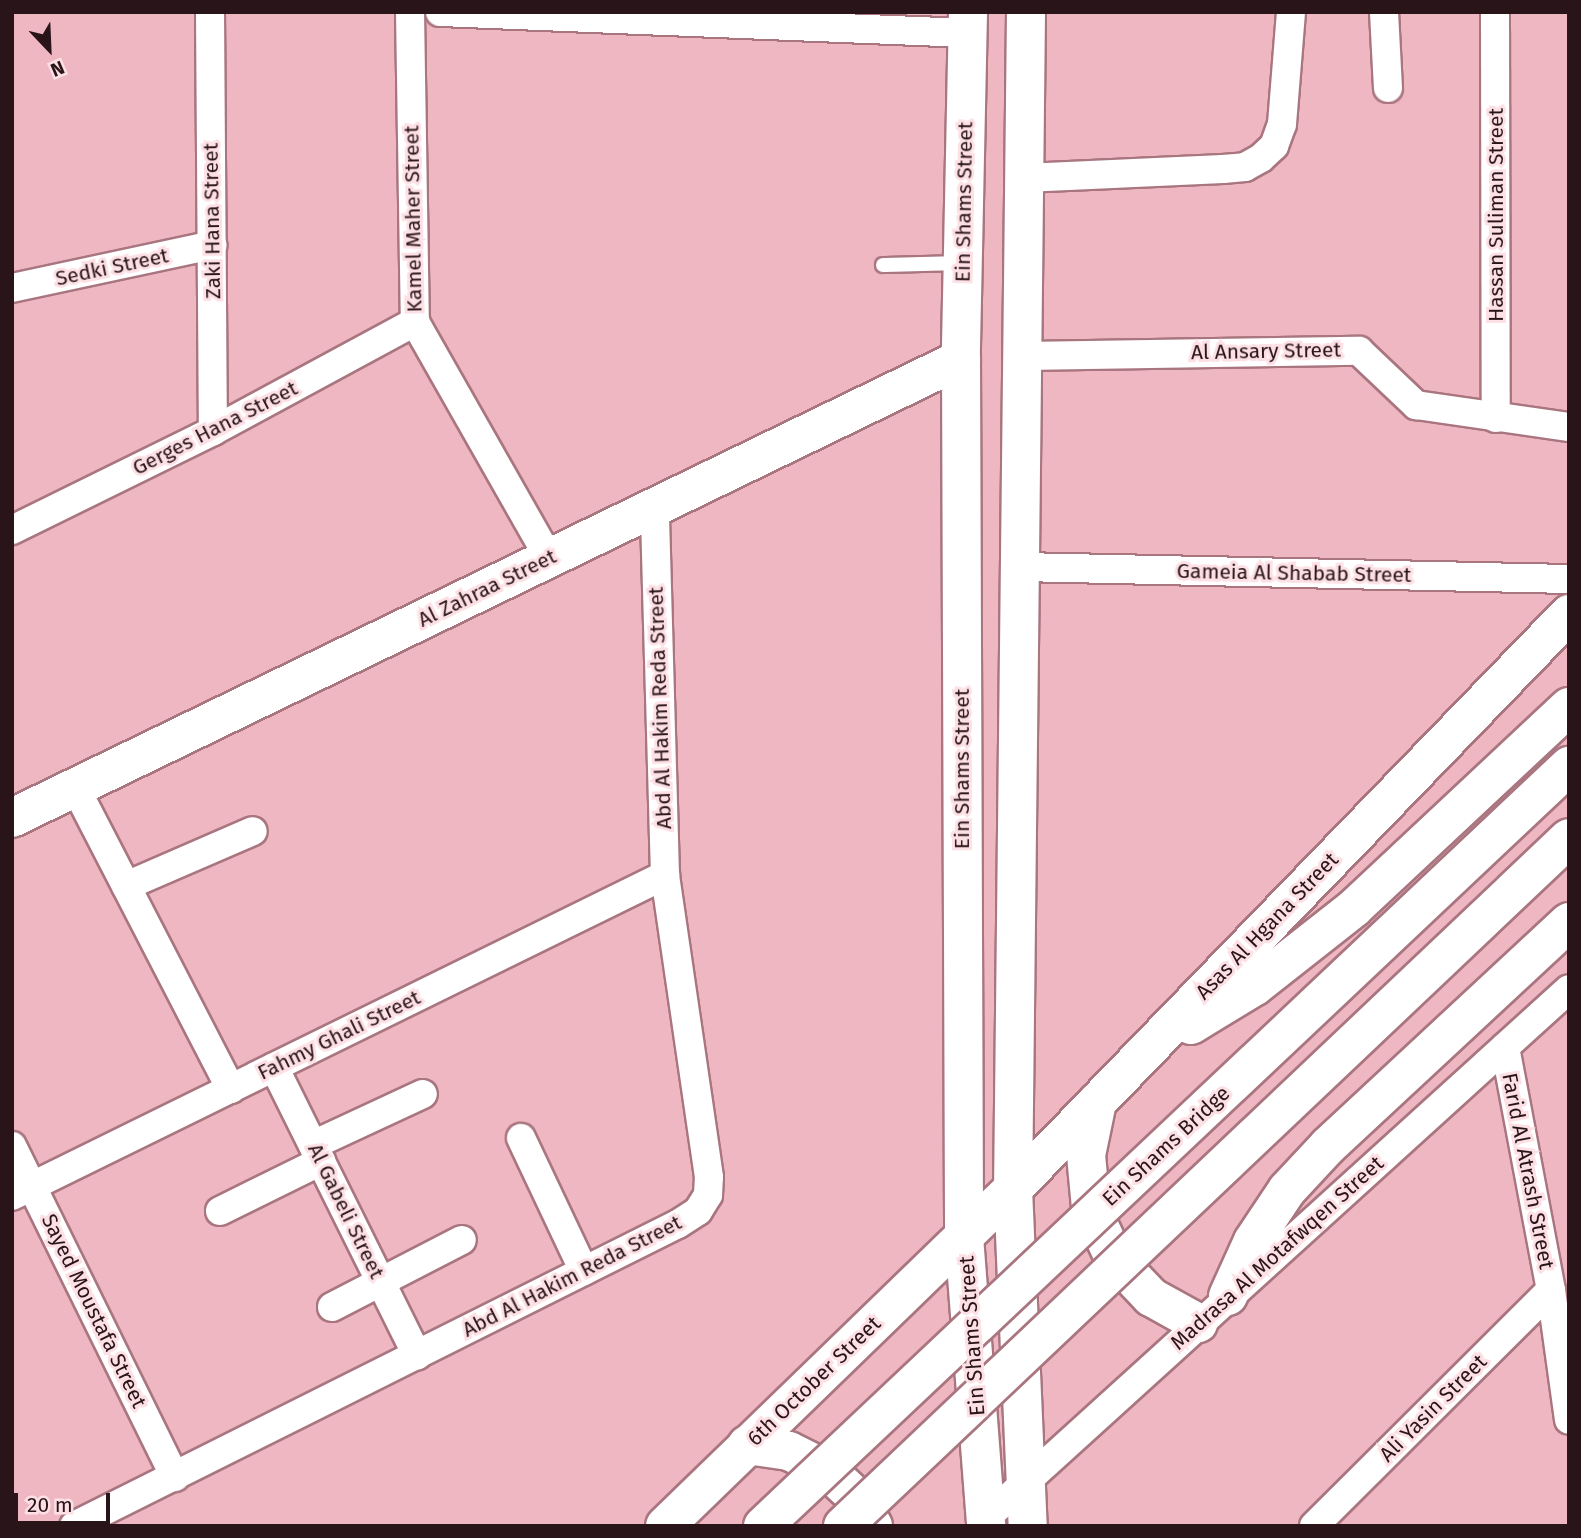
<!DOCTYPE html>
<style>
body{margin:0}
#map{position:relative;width:1581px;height:1538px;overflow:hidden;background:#eeb7c1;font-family:"Fira Sans",sans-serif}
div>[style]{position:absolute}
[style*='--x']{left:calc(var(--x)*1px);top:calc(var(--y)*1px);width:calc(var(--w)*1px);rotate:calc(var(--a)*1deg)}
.roads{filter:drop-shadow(2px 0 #a97680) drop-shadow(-2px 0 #a97680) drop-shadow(0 2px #a97680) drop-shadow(0 -2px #a97680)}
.lane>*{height:14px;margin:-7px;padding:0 7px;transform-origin:7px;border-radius:7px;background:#fff}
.street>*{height:28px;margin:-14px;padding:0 14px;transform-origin:14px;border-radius:14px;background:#fff}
.secondary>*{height:38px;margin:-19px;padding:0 19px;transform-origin:19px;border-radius:19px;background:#fff}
.bridges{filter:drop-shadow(2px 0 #a97680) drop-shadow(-2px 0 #a97680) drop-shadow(0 2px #a97680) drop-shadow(0 -2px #a97680)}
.secondary-bridge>*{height:38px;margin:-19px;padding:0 19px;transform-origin:19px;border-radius:19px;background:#fff}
span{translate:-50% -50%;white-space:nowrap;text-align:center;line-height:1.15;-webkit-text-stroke:6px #fde0e5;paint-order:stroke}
.street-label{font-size:21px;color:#291519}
.frame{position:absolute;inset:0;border:14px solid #291519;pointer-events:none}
.north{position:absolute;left:14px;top:14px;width:70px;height:70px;-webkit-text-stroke:5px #fde0e5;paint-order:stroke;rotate:157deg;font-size:19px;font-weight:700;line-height:28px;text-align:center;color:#291519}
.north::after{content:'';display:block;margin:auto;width:24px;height:32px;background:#291519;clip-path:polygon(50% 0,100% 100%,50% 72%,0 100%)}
.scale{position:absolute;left:14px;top:1493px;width:96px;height:32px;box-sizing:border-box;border:4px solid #291519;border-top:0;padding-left:9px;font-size:21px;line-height:24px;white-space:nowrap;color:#291519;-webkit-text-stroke:5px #fde0e5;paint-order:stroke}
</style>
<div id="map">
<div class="roads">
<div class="lane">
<i style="--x:883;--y:265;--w:79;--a:-1.5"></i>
</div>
<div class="street">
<i style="--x:210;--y:12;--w:419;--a:89.6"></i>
<i style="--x:410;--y:12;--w:310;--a:89.1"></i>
<i style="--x:415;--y:322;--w:271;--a:60.4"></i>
<i style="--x:440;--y:12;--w:528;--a:2.28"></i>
<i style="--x:1384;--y:12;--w:76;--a:87"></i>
<i style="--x:1495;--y:12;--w:406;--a:89.9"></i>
<i style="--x:1024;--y:178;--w:199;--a:-2.6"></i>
<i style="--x:1223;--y:169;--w:22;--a:-5"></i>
<i style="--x:1245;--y:167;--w:18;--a:-29"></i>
<i style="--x:1261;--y:158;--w:18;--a:-43"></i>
<i style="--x:1274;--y:146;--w:23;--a:-70"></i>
<i style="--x:1282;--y:124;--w:112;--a:-85.4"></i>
<i style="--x:12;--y:288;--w:205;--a:-12.1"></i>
<i style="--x:1022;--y:356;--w:337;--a:-0.9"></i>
<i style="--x:1359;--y:351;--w:79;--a:43.5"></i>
<i style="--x:1416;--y:405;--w:155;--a:8.2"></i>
<i style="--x:12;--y:530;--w:224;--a:-26.2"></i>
<i style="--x:213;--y:431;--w:230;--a:-28.4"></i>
<i style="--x:1020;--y:567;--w:549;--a:1.25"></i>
<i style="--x:75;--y:787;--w:340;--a:62.7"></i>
<i style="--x:126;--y:886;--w:138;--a:-23.4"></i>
<i style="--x:1505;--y:1047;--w:247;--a:79.3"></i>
<i style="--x:1551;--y:1290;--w:131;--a:82.1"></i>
<i style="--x:274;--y:1067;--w:322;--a:63.6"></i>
<i style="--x:521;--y:1138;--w:147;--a:64.7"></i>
<i style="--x:313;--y:1145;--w:121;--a:-24.9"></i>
<i style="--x:12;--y:1146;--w:369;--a:63.8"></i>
<i style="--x:12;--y:1196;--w:728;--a:-26.18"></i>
<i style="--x:220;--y:1211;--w:113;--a:-26.3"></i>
<i style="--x:332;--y:1307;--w:146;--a:-27.3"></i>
<i style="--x:986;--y:1518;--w:787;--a:-42.22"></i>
<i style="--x:74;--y:1526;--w:675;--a:-26.57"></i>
<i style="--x:678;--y:1224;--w:24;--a:-33"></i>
<i style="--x:698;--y:1211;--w:19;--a:-58"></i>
<i style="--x:708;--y:1195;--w:18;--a:-87"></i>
<i style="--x:709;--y:1177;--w:305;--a:-98.3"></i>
<i style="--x:665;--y:875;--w:368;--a:-91.6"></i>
<i style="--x:1314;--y:1526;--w:334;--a:-44.9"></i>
</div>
<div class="secondary">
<i style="--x:968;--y:12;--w:347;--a:91.2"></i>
<i style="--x:961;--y:359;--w:878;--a:89.8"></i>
<i style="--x:964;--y:1237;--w:290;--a:85.6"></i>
<i style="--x:1026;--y:12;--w:1177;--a:90.63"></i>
<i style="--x:1013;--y:1189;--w:337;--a:87.5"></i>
<i style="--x:12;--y:818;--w:1054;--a:-25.81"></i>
<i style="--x:1191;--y:1025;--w:75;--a:-31.4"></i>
<i style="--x:1255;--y:986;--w:126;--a:-38.2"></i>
<i style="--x:1354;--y:908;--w:294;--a:-43.1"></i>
<i style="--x:1097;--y:1102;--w:54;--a:101.7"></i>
<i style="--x:1086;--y:1155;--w:53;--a:84.6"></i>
<i style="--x:1091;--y:1208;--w:55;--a:65.3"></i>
<i style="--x:1114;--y:1258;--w:54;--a:46.5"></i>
<i style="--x:1151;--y:1297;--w:54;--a:29"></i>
<i style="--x:1228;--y:1296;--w:60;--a:-65.6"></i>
<i style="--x:1253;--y:1241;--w:61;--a:-56.3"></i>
<i style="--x:1287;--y:1190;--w:60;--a:-47"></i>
<i style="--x:1328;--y:1146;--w:329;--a:-42.9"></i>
<i style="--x:747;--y:1445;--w:42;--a:8.1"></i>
<i style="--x:789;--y:1451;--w:42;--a:26.6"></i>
<i style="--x:827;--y:1470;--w:41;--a:43"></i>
<i style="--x:857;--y:1498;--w:32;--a:60"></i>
<i style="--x:665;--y:1526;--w:484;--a:-44.1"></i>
<i style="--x:1013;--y:1189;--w:800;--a:-45.96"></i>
</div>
</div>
<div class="bridges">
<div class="secondary-bridge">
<i style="--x:763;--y:1526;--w:1108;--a:-43.32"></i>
<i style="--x:843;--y:1526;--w:1000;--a:-43.46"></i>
</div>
</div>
<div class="street-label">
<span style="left:964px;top:202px;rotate:-89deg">Ein Shams Street</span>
<span style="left:1496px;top:215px;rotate:-90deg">Hassan Suliman Street</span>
<span style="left:413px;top:219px;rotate:-91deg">Kamel Maher Street</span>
<span style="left:212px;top:221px;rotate:-91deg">Zaki Hana Street</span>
<span style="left:112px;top:267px;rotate:-12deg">Sedki Street</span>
<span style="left:1266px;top:351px;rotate:-1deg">Al Ansary Street</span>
<span style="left:215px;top:428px;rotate:-27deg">Gerges Hana Street</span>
<span style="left:1294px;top:573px;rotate:1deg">Gameia Al Shabab Street</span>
<span style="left:487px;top:588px;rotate:-26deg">Al Zahraa Street</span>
<span style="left:660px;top:708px;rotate:-92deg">Abd Al Hakim Reda Street</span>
<span style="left:962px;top:769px;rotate:-90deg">Ein Shams Street</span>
<span style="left:1267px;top:926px;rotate:-46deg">Asas Al Hgana Street</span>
<span style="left:339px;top:1035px;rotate:-26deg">Fahmy Ghali Street</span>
<span style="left:1166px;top:1146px;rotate:-43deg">Ein Shams Bridge</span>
<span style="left:1528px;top:1171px;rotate:79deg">Farid Al Atrash Street</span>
<span style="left:346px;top:1211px;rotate:64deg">Al Gabeli Street</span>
<span style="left:1277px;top:1253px;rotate:-42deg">Madrasa Al Motafwqen Street</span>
<span style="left:572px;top:1276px;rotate:-27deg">Abd Al Hakim Reda Street</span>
<span style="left:94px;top:1311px;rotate:64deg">Sayed Moustafa Street</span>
<span style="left:972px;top:1336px;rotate:-94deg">Ein Shams Street</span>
<span style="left:814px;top:1381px;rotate:-44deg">6th October Street</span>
<span style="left:1433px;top:1408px;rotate:-45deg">Ali Yasin Street</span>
</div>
<div class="frame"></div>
<div class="north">N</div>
<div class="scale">20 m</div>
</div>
